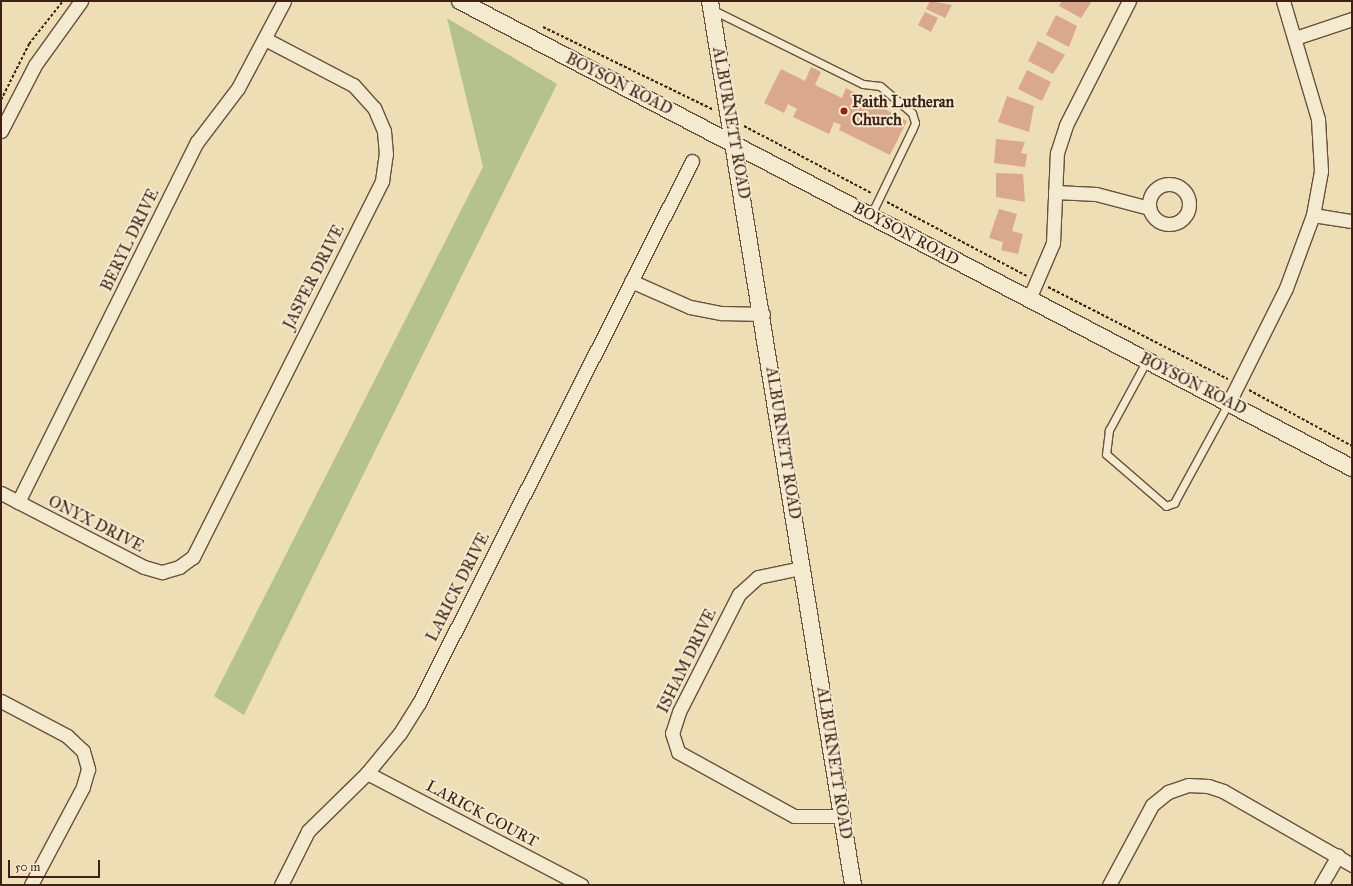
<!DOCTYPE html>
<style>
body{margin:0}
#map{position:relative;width:1353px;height:886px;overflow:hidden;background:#eedeb6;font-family:"IM FELL Great Primer",serif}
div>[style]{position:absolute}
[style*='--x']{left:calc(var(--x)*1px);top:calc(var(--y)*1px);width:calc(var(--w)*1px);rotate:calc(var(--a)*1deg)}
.green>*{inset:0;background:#b5c290}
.building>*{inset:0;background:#daa88c}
.path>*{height:2px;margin-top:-1px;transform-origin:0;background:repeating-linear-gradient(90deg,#3e2015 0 3px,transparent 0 5px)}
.roads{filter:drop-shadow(1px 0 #6a503d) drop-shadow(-1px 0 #6a503d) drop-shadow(0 1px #6a503d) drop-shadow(0 -1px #6a503d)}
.service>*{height:7px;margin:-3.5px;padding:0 3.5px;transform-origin:3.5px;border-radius:3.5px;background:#f4ead0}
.minor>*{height:13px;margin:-6.5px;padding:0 6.5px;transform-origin:6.5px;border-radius:6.5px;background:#f4ead0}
.minor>.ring{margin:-6.5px;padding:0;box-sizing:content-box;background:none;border:13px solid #f4ead0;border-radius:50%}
.tertiary>*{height:16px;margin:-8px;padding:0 8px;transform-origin:8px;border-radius:8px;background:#f4ead0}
.dots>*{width:11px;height:11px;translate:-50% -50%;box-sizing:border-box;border:2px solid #f4ead0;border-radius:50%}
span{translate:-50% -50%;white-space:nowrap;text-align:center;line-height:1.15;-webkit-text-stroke:4px #f4ead0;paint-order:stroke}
.street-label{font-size:16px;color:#3e2015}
.poi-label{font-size:16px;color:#3e2015;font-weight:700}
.left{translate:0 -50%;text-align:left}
.frame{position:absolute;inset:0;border:2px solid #3e2015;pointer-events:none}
.scale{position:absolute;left:8px;top:860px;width:92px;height:18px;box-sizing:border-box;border:2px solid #3e2015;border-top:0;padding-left:5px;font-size:12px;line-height:14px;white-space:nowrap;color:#3e2015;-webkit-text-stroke:3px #f4ead0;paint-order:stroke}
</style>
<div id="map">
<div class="green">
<i style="clip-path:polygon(447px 18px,557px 84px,244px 715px,214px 696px,483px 167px)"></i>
</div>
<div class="building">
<i style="clip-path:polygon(930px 1px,952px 5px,945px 18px,926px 9px)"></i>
<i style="clip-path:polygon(1062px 1px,1092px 1px,1081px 18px,1059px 6px)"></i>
<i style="clip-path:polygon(925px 12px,938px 18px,931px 32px,918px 25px)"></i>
<i style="clip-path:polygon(1056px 15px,1077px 26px,1069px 47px,1046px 35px)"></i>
<i style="clip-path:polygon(1038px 41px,1065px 55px,1053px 74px,1028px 61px)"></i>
<i style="clip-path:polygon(811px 67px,821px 72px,815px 85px,842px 98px,846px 88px,907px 121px,890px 155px,839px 130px,841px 125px,834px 122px,829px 134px,793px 117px,797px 109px,788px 104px,784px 113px,764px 103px,781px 69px,805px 81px)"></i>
<i style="clip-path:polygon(1027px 70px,1051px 82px,1042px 101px,1018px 89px)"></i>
<i style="clip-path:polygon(1007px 96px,1034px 106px,1029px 132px,998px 122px)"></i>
<i style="clip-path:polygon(996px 139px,1025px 142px,1021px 153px,1027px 154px,1025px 167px,994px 163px)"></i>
<i style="clip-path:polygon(996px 173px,1023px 174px,1025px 202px,996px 197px)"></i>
<i style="clip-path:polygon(999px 209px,1017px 214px,1012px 231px,1023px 234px,1018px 254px,1001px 250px,1003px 242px,989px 238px)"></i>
</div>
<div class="path">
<i style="--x:543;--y:27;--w:190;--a:25.9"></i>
<i style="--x:1;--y:100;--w:63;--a:-63.4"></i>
<i style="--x:29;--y:44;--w:55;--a:-51.7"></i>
<i style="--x:744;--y:126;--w:144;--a:27.8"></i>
<i style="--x:887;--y:202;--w:158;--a:27.9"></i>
<i style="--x:1048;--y:287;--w:202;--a:27.1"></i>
<i style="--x:1249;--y:390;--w:117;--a:28.5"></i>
</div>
<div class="roads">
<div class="service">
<i style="--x:711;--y:9;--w:169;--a:26.3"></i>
<i style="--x:863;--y:84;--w:17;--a:7"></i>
<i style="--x:880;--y:86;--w:42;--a:40.2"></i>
<i style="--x:912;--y:113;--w:10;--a:73"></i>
<i style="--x:915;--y:123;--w:8;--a:113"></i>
<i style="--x:912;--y:130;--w:94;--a:115.8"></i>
<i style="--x:1147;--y:360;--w:80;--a:118.5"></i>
<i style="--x:1109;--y:430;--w:24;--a:97"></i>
<i style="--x:1106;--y:454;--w:79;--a:40.9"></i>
<i style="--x:1166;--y:506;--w:9;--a:-21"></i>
<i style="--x:1174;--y:503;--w:115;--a:-61.4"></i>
</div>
<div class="minor">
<i style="--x:1295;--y:38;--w:60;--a:-18.4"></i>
<i style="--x:1;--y:131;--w:74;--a:-62.7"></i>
<i style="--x:35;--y:65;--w:79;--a:-54.3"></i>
<i class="ring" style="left:1149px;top:184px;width:27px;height:27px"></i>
<i style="--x:1055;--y:192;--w:41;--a:2.8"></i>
<i style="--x:1096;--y:194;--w:55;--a:14.8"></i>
<i style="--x:1313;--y:215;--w:39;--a:9"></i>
<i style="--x:631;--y:281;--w:64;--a:23.8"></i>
<i style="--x:690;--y:307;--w:33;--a:11"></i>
<i style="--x:722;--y:313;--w:41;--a:1.4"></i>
<i style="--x:1029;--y:299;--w:61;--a:-66.8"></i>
<i style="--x:1053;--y:243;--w:90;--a:-87.5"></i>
<i style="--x:1057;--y:153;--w:29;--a:-72"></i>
<i style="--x:1066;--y:125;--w:139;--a:-63.1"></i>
<i style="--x:1229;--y:402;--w:127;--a:-63.4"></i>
<i style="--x:1286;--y:288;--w:78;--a:-69.7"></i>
<i style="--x:1313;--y:215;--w:45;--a:-79.7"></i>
<i style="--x:1321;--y:171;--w:52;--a:-93.3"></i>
<i style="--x:1318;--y:119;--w:123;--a:-106.5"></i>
<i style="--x:1;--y:493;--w:161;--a:27.4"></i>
<i style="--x:144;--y:567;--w:19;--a:16"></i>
<i style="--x:162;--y:572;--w:18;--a:-16"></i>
<i style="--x:179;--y:567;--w:17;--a:-36"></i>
<i style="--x:193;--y:557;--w:421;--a:-63.3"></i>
<i style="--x:382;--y:181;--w:27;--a:-82"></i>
<i style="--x:386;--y:154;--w:23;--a:-95"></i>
<i style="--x:384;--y:131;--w:25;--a:-113"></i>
<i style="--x:374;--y:108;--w:31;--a:-132"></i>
<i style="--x:353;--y:85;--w:99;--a:-152.4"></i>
<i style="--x:18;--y:502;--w:402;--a:-63.6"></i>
<i style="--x:197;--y:142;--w:68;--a:-52.8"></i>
<i style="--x:238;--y:88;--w:98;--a:-62.1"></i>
<i style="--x:801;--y:568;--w:44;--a:168.2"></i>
<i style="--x:758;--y:577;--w:25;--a:138"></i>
<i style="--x:739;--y:594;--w:132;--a:117"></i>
<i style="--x:679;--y:712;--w:22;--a:108"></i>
<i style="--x:672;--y:733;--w:20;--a:72"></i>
<i style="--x:678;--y:752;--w:132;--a:28.9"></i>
<i style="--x:794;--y:816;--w:49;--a:0"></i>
<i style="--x:1;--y:701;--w:75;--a:27.9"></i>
<i style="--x:67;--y:736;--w:22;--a:43"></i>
<i style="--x:83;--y:751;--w:19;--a:74"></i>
<i style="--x:88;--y:769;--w:19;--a:106"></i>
<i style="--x:83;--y:787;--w:111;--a:118"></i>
<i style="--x:367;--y:773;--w:242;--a:27.6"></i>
<i style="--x:281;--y:885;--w:60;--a:-63.4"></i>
<i style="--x:308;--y:831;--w:83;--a:-44.5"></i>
<i style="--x:367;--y:773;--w:52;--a:-50.5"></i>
<i style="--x:400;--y:733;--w:36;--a:-58"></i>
<i style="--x:419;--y:703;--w:607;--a:-63.27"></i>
<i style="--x:1109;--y:885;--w:91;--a:-61.7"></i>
<i style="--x:1152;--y:805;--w:21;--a:-39"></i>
<i style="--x:1168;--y:792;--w:21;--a:-19"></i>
<i style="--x:1188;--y:785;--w:20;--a:3"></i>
<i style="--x:1208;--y:786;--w:16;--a:18"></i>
<i style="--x:1223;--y:791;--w:149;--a:29.8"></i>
<i style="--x:1321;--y:885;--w:34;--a:-60"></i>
</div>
<div class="tertiary">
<i style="--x:460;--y:1;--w:1007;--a:27.63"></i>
<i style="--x:710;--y:1;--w:895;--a:80.81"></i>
</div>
</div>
<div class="dots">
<i style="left:844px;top:111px;background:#8f2418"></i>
</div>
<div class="street-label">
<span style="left:619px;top:84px;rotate:27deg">BOYSON ROAD</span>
<span style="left:731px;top:123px;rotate:80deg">ALBURNETT ROAD</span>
<span style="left:906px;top:234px;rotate:28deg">BOYSON ROAD</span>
<span style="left:130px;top:240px;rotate:-64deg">BERYL DRIVE</span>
<span style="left:314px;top:277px;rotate:-63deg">JASPER DRIVE</span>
<span style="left:1193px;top:384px;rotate:27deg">BOYSON ROAD</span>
<span style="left:783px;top:443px;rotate:81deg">ALBURNETT ROAD</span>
<span style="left:96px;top:524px;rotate:27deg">ONYX DRIVE</span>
<span style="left:458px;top:587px;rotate:-63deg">LARICK DRIVE</span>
<span style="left:687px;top:661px;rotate:-64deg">ISHAM DRIVE</span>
<span style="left:834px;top:763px;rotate:81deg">ALBURNETT ROAD</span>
<span style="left:482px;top:814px;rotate:28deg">LARICK COURT</span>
</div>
<div class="poi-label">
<span class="left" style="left:852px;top:111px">Faith Lutheran<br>Church</span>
</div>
<div class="frame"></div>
<div class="scale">50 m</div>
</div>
